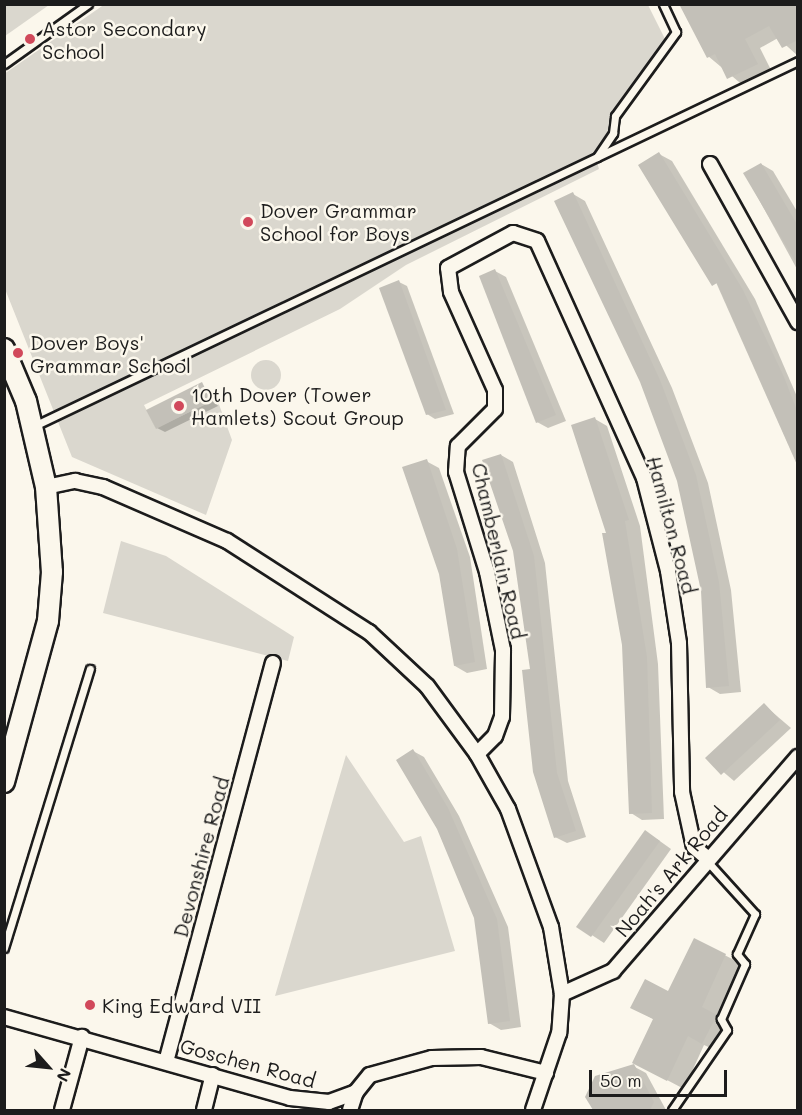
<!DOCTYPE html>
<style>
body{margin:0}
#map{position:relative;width:802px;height:1115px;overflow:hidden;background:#fbf7ec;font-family:Mali,sans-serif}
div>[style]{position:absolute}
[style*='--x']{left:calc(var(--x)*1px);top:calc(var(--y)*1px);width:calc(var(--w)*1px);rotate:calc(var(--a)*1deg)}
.green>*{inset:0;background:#dad7ce}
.round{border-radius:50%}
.shadow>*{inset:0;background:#0003}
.building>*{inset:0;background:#c3c0b8}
.roads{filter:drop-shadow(2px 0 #1c1c1c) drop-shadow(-2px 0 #1c1c1c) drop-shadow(0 2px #1c1c1c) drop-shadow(0 -2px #1c1c1c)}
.lane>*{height:7px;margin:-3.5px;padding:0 3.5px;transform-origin:3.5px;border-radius:3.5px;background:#fbf7ec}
.street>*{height:14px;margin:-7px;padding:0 7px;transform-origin:7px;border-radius:7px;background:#fbf7ec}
.secondary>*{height:20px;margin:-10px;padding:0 10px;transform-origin:10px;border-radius:10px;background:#fbf7ec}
.dots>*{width:16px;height:16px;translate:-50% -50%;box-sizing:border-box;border:3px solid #fbf7ec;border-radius:50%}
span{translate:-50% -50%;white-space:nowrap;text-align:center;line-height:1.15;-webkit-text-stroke:5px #fbf7ec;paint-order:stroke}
.poi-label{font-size:20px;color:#1c1c1c}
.left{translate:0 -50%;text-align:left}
.street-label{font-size:20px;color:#1c1c1c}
.frame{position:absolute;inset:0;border:6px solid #1c1c1c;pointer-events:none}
.north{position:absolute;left:18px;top:1037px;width:60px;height:60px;-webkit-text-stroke:4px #fbf7ec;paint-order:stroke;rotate:117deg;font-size:16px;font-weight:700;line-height:24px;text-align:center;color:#1c1c1c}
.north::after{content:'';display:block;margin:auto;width:21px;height:27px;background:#1c1c1c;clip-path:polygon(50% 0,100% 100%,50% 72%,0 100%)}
.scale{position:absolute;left:589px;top:1070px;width:138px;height:27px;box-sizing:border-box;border:3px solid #1c1c1c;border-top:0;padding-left:8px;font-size:18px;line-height:21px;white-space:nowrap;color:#1c1c1c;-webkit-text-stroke:4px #fbf7ec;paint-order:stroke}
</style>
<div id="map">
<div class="green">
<i style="clip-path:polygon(5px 4px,49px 4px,49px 5px,5px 36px)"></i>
<i style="clip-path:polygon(105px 4px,648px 5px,668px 45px,615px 116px,596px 159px,599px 169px,406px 265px,340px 309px,144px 405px,156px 428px,217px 399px,232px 440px,206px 515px,72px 457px,5px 289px,4px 74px)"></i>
<i class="round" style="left:251px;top:360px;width:30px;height:30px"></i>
<i style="clip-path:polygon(121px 541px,166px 556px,294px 637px,288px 661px,103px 613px)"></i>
<i style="clip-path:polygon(346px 755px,404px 842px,421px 836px,455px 951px,275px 996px)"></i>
</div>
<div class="shadow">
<i style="clip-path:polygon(798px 4px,798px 56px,778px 38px,760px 48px,773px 74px,745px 87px,708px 56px)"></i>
<i style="clip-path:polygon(659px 154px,672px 161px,755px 299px,798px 399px,798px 467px)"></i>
<i style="clip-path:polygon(761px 164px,773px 171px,798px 213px,798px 271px,745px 174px)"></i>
<i style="clip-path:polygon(573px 194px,585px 201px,672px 388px,708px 483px,731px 590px,741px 692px,720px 694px,708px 687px,703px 590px,678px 480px)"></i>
<i style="clip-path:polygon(495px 271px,506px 277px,566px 421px,548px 428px,537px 422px)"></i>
<i style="clip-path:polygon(399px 282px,407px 286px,454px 414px,435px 419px,427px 414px)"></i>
<i style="clip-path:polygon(202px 384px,218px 406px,165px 432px,157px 428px)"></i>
<i style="clip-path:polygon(595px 419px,607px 426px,640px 526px,658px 664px,664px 819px,642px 820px,631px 813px,623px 645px)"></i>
<i style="clip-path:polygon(501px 455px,513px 462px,545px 563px,568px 781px,586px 837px,567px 843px,555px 837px)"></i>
<i style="clip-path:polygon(426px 461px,439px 468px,470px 557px,487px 669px,467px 673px,455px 666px)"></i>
<i style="clip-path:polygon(764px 705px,791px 728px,734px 781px,707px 758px)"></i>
<i style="clip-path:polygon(413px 751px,424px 757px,459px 816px,508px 927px,521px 1027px,501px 1030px,489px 1023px,476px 918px)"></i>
<i style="clip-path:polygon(657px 839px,671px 849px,604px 943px,578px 926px)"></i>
<i style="clip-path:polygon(695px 940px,742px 964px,718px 1017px,732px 1025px,719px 1052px,704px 1045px,684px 1089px,650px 1071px,655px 1020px,632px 1007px,669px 993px)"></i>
<i style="clip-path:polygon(633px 1066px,646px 1073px,666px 1110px,595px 1110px,587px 1097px)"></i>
</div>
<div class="building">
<i style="clip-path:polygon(679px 4px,798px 4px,798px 40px,782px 48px,769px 26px,745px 39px,758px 64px,727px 79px,715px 54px,707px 58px)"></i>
<i style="clip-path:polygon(659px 152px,743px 290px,784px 377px,798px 413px,798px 466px,717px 283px,712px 286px,638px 165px)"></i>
<i style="clip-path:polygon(761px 163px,798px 226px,798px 266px,743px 173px)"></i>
<i style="clip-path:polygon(573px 192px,660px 380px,696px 475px,719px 582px,729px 686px,706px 688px,701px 591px,677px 481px,640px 382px,554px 201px)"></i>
<i style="clip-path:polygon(495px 269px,556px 415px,536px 423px,479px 276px)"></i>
<i style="clip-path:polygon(399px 280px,446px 410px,426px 415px,379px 288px)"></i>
<i style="clip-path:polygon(202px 382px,211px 401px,156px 429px,146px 410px)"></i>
<i style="clip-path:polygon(595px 417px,629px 520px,625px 521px,647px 657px,652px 813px,629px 814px,622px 645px,602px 533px,606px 533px,571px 425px)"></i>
<i style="clip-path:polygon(501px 454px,534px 556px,557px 773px,576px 831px,554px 838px,533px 772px,522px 670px,530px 669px,513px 551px,482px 460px)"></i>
<i style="clip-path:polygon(427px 459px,457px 549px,475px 662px,454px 666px,439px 574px,402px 467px)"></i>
<i style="clip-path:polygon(764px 703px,780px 720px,721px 775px,705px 758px)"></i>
<i style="clip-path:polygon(413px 749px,448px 808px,497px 919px,510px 1021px,488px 1024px,474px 918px,437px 829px,396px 760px)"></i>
<i style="clip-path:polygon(645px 830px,660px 841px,591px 937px,576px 927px)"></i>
<i style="clip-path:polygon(694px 938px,726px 954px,702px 1007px,717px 1015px,702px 1044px,688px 1036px,667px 1081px,632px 1063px,653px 1019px,630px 1008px,645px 979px,668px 991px)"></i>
<i style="clip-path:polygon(634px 1064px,654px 1102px,650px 1110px,593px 1110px,585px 1097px,595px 1076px)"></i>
</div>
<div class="roads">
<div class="lane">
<i style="--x:4;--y:64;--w:103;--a:-35.5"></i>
<i style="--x:597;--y:157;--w:29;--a:-56"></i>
<i style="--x:613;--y:133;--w:17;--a:-83"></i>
<i style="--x:615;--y:116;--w:104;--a:-54"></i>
<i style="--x:676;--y:32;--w:31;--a:-115"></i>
<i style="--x:34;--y:426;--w:847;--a:-25.54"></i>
<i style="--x:4;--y:948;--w:292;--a:-72.9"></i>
<i style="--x:672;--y:1110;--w:97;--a:-55.5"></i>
<i style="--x:727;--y:1030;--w:13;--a:-119"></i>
<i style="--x:721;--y:1019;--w:60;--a:-66.4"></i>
<i style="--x:745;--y:964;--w:13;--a:-129"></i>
<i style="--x:737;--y:954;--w:44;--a:-65.8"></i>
<i style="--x:755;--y:914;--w:72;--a:-132.2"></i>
</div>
<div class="street">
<i style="--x:710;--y:164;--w:181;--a:60.9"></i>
<i style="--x:46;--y:487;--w:30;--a:-12"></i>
<i style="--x:75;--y:481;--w:29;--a:12"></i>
<i style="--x:103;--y:487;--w:135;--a:23.5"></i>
<i style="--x:227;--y:541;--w:169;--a:32.7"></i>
<i style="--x:369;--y:632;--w:79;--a:43"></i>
<i style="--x:427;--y:686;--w:84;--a:53.7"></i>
<i style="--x:477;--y:754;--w:63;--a:60.6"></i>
<i style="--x:508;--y:809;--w:126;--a:70"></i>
<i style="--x:551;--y:927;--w:68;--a:80.7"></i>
<i style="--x:562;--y:994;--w:39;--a:94"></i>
<i style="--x:559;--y:1033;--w:81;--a:108.7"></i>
<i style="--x:477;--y:754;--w:25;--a:-45"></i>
<i style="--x:495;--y:736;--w:20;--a:-70"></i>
<i style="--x:502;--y:717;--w:67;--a:-89.1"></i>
<i style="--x:503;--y:650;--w:80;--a:-101.6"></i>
<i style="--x:487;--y:572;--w:105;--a:-107.2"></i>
<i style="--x:456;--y:472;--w:26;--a:-86"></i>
<i style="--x:458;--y:446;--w:52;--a:-45"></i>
<i style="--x:495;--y:409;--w:19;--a:-90"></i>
<i style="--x:495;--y:390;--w:107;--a:-114.2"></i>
<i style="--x:451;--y:292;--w:24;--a:-97"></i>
<i style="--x:448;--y:268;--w:74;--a:-28.3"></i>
<i style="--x:513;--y:233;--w:25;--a:18"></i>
<i style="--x:537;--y:241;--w:260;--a:65.7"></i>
<i style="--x:644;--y:478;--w:96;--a:75.5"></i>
<i style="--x:668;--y:571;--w:73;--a:81.3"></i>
<i style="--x:679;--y:643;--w:149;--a:88.8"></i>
<i style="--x:682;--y:792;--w:56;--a:77.7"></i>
<i style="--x:694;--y:847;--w:16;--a:40"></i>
<i style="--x:562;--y:994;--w:56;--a:-24.3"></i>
<i style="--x:613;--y:971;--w:283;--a:-49.2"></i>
<i style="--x:4;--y:1017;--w:297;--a:15.8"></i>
<i style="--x:290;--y:1098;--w:39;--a:6"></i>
<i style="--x:329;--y:1102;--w:29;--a:-20"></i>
<i style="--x:356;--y:1092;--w:22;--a:-51"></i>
<i style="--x:370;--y:1075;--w:64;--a:-15.3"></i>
<i style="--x:432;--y:1058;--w:49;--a:-1.2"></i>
<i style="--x:481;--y:1057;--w:67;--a:13.8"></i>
<i style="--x:166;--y:1062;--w:413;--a:-75"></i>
<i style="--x:62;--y:1110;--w:76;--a:-74.7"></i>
<i style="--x:204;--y:1110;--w:36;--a:-76"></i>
<i style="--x:350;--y:1110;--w:19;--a:-72"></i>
</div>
<div class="secondary">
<i style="--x:4;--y:349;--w:56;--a:67.1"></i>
<i style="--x:26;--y:401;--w:88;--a:76.9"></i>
<i style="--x:46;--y:487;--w:85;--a:86"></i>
<i style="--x:52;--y:572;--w:49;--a:94.7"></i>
<i style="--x:48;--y:621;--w:167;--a:105.3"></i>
</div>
</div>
<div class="dots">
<i style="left:30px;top:39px;background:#d1495b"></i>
<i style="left:248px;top:222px;background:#d1495b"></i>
<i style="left:18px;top:353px;background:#d1495b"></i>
<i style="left:179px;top:406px;background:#d1495b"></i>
<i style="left:90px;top:1005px;background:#d1495b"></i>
</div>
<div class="poi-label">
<span class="left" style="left:42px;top:40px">Astor Secondary<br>School</span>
<span class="left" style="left:260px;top:222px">Dover Grammar<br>School for Boys</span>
<span class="left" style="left:30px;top:354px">Dover Boys'<br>Grammar School</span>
<span class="left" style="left:191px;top:406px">10th Dover (Tower<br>Hamlets) Scout Group</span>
<span class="left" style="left:102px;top:1005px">King Edward VII</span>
</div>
<div class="street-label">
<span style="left:672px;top:525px;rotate:75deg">Hamilton Road</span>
<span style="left:499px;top:551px;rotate:77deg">Chamberlain Road</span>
<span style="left:201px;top:857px;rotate:-75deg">Devonshire Road</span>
<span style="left:671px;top:872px;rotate:-50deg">Noah's Ark Road</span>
<span style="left:248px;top:1063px;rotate:15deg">Goschen Road</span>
</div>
<div class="frame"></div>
<div class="north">N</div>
<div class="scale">50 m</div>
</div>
